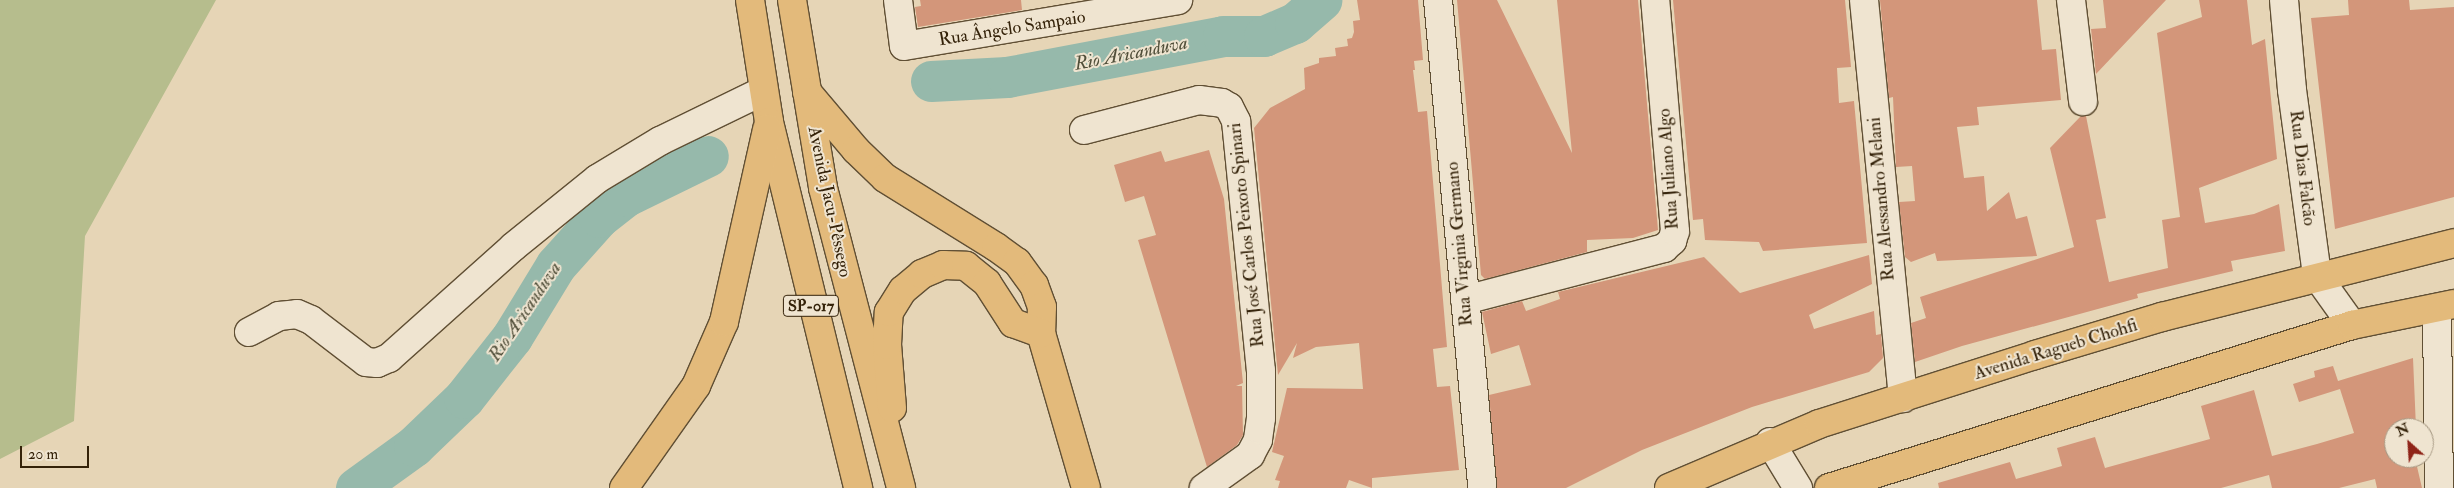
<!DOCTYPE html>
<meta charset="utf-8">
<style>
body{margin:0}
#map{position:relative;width:2454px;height:488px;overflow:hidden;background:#e6d5b6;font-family:"IM FELL Double Pica",serif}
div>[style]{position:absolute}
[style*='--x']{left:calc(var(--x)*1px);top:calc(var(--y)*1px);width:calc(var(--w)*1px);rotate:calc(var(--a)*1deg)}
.green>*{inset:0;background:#b6bd8d}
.river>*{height:41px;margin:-20.5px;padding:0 20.5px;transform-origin:20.5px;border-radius:20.5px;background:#96b9ab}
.building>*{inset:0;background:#d3967a}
.roads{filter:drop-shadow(1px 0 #604f34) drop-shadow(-1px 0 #604f34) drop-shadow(0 1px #604f34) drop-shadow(0 -1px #604f34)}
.minor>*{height:28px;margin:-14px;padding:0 14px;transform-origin:14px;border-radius:14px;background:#efe4d0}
.major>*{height:28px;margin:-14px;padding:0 14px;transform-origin:14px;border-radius:14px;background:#e3ba7b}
.highway>*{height:28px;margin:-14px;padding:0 14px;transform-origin:14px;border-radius:14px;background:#e3ba7b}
span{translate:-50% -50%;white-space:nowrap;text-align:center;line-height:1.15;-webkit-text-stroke:4px #efe4d0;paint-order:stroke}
.shield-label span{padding:1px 4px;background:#efe4d0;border:1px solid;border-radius:4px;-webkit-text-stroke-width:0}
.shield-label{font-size:16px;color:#342209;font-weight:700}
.street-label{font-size:18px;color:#342209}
.water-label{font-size:19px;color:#514f3a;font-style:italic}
.north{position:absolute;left:2384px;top:418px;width:50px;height:50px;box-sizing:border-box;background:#efe4d0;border:1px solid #a49680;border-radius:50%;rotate:334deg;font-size:14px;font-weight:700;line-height:20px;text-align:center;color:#342209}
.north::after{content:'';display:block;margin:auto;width:18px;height:22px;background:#8f2418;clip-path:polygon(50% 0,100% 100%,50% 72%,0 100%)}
.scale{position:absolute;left:20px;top:446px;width:69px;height:22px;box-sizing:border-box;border:2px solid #342209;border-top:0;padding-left:6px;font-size:15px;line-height:18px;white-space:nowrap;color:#342209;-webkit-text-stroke:4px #efe4d0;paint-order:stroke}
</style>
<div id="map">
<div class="green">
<i style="clip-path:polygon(0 0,216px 0,85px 236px,74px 421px,0 459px)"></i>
</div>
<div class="river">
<i style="--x:931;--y:81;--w:76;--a:-3"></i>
<i style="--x:1007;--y:77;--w:220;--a:-10.7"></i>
<i style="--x:1223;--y:36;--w:41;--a:0"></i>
<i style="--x:1264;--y:36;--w:34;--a:-23"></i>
<i style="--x:1295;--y:23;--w:35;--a:-41"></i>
<i style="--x:356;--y:488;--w:72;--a:-35.9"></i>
<i style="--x:414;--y:446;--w:69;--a:-43.8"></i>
<i style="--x:464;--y:398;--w:78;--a:-51.8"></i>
<i style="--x:512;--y:337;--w:84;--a:-58.6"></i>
<i style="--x:556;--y:265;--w:64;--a:-48.1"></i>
<i style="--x:599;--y:217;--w:34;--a:-38"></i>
<i style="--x:626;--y:196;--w:91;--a:-26"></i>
</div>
<div class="building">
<i style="clip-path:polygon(920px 0,1021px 0,1022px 10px,918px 27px,915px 7px,921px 6px)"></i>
<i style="clip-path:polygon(1357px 0,1418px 0,1423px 60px,1414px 61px,1415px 70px,1413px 70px,1418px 112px,1427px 111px,1447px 347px,1433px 349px,1437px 387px,1450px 386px,1459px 470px,1372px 478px,1372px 488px,1349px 480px,1346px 488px,1278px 488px,1280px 481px,1275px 480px,1284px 456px,1272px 452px,1287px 388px,1363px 389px,1359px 343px,1316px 347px,1293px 358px,1297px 343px,1278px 375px,1254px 128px,1270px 108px,1305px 89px,1304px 68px,1319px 63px,1319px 58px,1336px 56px,1335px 48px,1348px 46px,1347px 39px,1352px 38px,1354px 32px,1353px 21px,1360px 20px)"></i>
<i style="clip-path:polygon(1457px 0,1497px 0,1572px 153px,1557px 0,1638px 0,1658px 230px,1633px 238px,1587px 240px,1587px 252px,1485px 279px,1481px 275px)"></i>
<i style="clip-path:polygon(1673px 0,1845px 0,1851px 67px,1837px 68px,1839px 103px,1854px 101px,1867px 243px,1763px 251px,1759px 242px,1705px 240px,1703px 219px,1693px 220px)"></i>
<i style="clip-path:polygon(1880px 0,2037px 0,2042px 50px,2056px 49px,2061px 100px,1977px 107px,1979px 125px,1957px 127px,1964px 178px,1984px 176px,1987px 211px,2009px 192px,2016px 219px,2027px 216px,2037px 256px,1937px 261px,1935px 253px,1911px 262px,1905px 257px,1899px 202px,1915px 201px,1912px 166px,1896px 167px,1893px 97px,1889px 98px)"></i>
<i style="clip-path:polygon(2103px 0,2166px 0,2096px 74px,2091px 29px,2106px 28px)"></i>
<i style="clip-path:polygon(2199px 0,2247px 0,2252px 45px,2265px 39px,2277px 159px,2199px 188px,2205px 223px,2254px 214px,2279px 204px,2285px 251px,2231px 261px,2233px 271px,2137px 294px,2138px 298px,1962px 346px,1915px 362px,1911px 323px,1926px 318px,1920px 297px,2074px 247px,2050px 148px,2081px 116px,2086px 116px,2106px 218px,2096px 220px,2109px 282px,2168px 268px,2162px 220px,2180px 217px,2157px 33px,2202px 17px)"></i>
<i style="clip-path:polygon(2348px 0,2409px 0,2410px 10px,2454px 7px,2454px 197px,2335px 229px,2311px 18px,2349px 15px)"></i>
<i style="clip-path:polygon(1209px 150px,1224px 199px,1243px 383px,1236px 386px,1242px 386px,1243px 435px,1237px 445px,1207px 467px,1138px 240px,1156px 235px,1144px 196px,1125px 202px,1114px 165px,1161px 151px,1165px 162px)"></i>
<i style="clip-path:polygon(1869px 255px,1872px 284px,1809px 315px,1814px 329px,1874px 311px,1876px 335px,1881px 334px,1883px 358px,1869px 372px,1752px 407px,1642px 450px,1566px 488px,1497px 488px,1489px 395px,1531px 385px,1519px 345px,1491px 354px,1482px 312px,1522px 301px,1526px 311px,1560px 299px,1558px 292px,1704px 257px,1740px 293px)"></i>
<i style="clip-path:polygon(2413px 358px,2416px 428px,2394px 428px,2394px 458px,2415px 458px,2422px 488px,2377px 488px,2375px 479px,2339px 488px,2272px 488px,2269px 475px,2221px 488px,1939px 488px,1938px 483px,2010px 462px,2016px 479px,2062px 466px,2057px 448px,2095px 437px,2105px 468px,2210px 439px,2201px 406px,2254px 390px,2272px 456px,2317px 444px,2354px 433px,2340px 389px,2299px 402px,2293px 384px,2315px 377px,2314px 371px,2333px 366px,2338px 381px)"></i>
</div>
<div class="roads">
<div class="minor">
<i style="--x:898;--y:0;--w:46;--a:82.6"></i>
<i style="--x:904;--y:46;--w:278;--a:-9.5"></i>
<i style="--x:1438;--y:0;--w:490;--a:84.8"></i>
<i style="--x:1864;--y:0;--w:400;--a:84.4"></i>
<i style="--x:2071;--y:0;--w:102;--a:83.2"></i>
<i style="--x:2284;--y:0;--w:90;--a:84.9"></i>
<i style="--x:2292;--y:90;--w:188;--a:82.3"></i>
<i style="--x:2317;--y:276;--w:60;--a:54.5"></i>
<i style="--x:1084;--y:130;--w:119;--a:-14.6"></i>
<i style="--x:1199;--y:100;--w:23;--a:7"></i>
<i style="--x:1222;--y:103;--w:8;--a:30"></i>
<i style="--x:1229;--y:107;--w:16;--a:63"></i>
<i style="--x:1236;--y:121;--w:251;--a:84.3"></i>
<i style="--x:1261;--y:371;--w:47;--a:90"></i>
<i style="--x:1261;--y:418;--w:22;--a:98"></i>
<i style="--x:1258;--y:440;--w:17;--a:118"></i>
<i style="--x:1250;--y:455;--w:57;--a:144.3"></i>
<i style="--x:1465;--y:300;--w:206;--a:-14.6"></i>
<i style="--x:1664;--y:248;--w:11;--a:-41"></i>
<i style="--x:1672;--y:241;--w:10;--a:-73"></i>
<i style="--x:1675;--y:231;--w:232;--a:-94.9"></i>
<i style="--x:2437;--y:308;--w:180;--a:89.4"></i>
<i style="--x:249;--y:332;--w:34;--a:-28"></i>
<i style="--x:279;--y:316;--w:18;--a:-6"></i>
<i style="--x:297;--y:314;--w:15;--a:23"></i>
<i style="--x:311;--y:320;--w:69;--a:37.4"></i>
<i style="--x:366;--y:362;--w:11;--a:5"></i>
<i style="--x:377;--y:363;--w:13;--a:-23"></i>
<i style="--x:389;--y:358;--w:166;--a:-41.8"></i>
<i style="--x:513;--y:247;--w:108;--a:-39"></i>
<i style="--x:597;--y:179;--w:74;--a:-31.1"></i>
<i style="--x:660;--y:141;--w:114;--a:-25.9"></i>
<i style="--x:1770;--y:442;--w:54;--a:58.7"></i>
</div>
<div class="major">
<i style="--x:1669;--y:488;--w:163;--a:-23.1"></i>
<i style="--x:1819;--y:424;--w:227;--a:-17.7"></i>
<i style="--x:2035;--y:355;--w:133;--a:-16.7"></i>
<i style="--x:2162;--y:317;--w:301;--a:-14.2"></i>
<i style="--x:1829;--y:488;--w:548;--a:-17.31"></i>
<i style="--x:2352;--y:325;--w:104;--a:-11.6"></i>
</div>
<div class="highway">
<i style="--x:750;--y:0;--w:123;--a:81.1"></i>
<i style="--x:769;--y:122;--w:377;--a:76.3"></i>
<i style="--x:792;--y:0;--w:191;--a:80.6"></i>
<i style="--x:823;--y:188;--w:310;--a:75.4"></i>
<i style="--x:807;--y:92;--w:76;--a:49.8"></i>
<i style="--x:856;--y:150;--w:40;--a:44"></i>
<i style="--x:885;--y:178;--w:131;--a:31.9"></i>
<i style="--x:996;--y:247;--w:26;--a:36"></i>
<i style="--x:1017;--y:262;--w:29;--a:54"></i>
<i style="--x:1034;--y:285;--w:23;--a:70"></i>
<i style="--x:1042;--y:307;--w:26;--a:92"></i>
<i style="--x:1041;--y:333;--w:161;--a:73.8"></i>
<i style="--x:892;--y:408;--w:63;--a:-94.5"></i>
<i style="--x:887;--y:345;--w:33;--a:-87"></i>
<i style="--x:889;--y:312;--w:26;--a:-58"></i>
<i style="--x:903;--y:290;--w:25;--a:-40"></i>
<i style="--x:922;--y:274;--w:23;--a:-23"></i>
<i style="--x:943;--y:265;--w:23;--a:2"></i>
<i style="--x:966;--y:266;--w:27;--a:39"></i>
<i style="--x:987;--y:283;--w:48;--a:57"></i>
<i style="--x:1013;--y:323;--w:30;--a:20"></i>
<i style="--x:624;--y:488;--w:125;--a:-54.8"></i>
<i style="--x:696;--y:386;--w:70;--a:-66.4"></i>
<i style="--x:724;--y:322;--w:198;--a:-77.4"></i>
</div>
</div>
<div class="shield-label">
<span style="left:811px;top:306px">SP-017</span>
</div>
<div class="street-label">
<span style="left:1012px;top:29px;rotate:-9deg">Rua Ângelo Sampaio</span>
<span style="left:2302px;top:168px;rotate:83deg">Rua Dias Falcão</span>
<span style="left:1669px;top:169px;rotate:-94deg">Rua Juliano Algo</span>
<span style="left:1882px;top:199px;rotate:-95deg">Rua Alessandro Melani</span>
<span style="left:829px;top:202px;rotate:78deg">Avenida Jacu-Pêssego</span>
<span style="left:1247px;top:235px;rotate:-96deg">Rua José Carlos Peixoto Spinari</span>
<span style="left:1460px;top:244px;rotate:-95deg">Rua Virginia Germano</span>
<span style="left:2056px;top:350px;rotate:-17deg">Avenida Ragueb Chohfi</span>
</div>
<div class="water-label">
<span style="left:1131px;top:54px;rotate:-11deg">Rio Aricanduva</span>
<span style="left:525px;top:312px;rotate:-56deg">Rio Aricanduva</span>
</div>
<div class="north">N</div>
<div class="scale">20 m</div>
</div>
